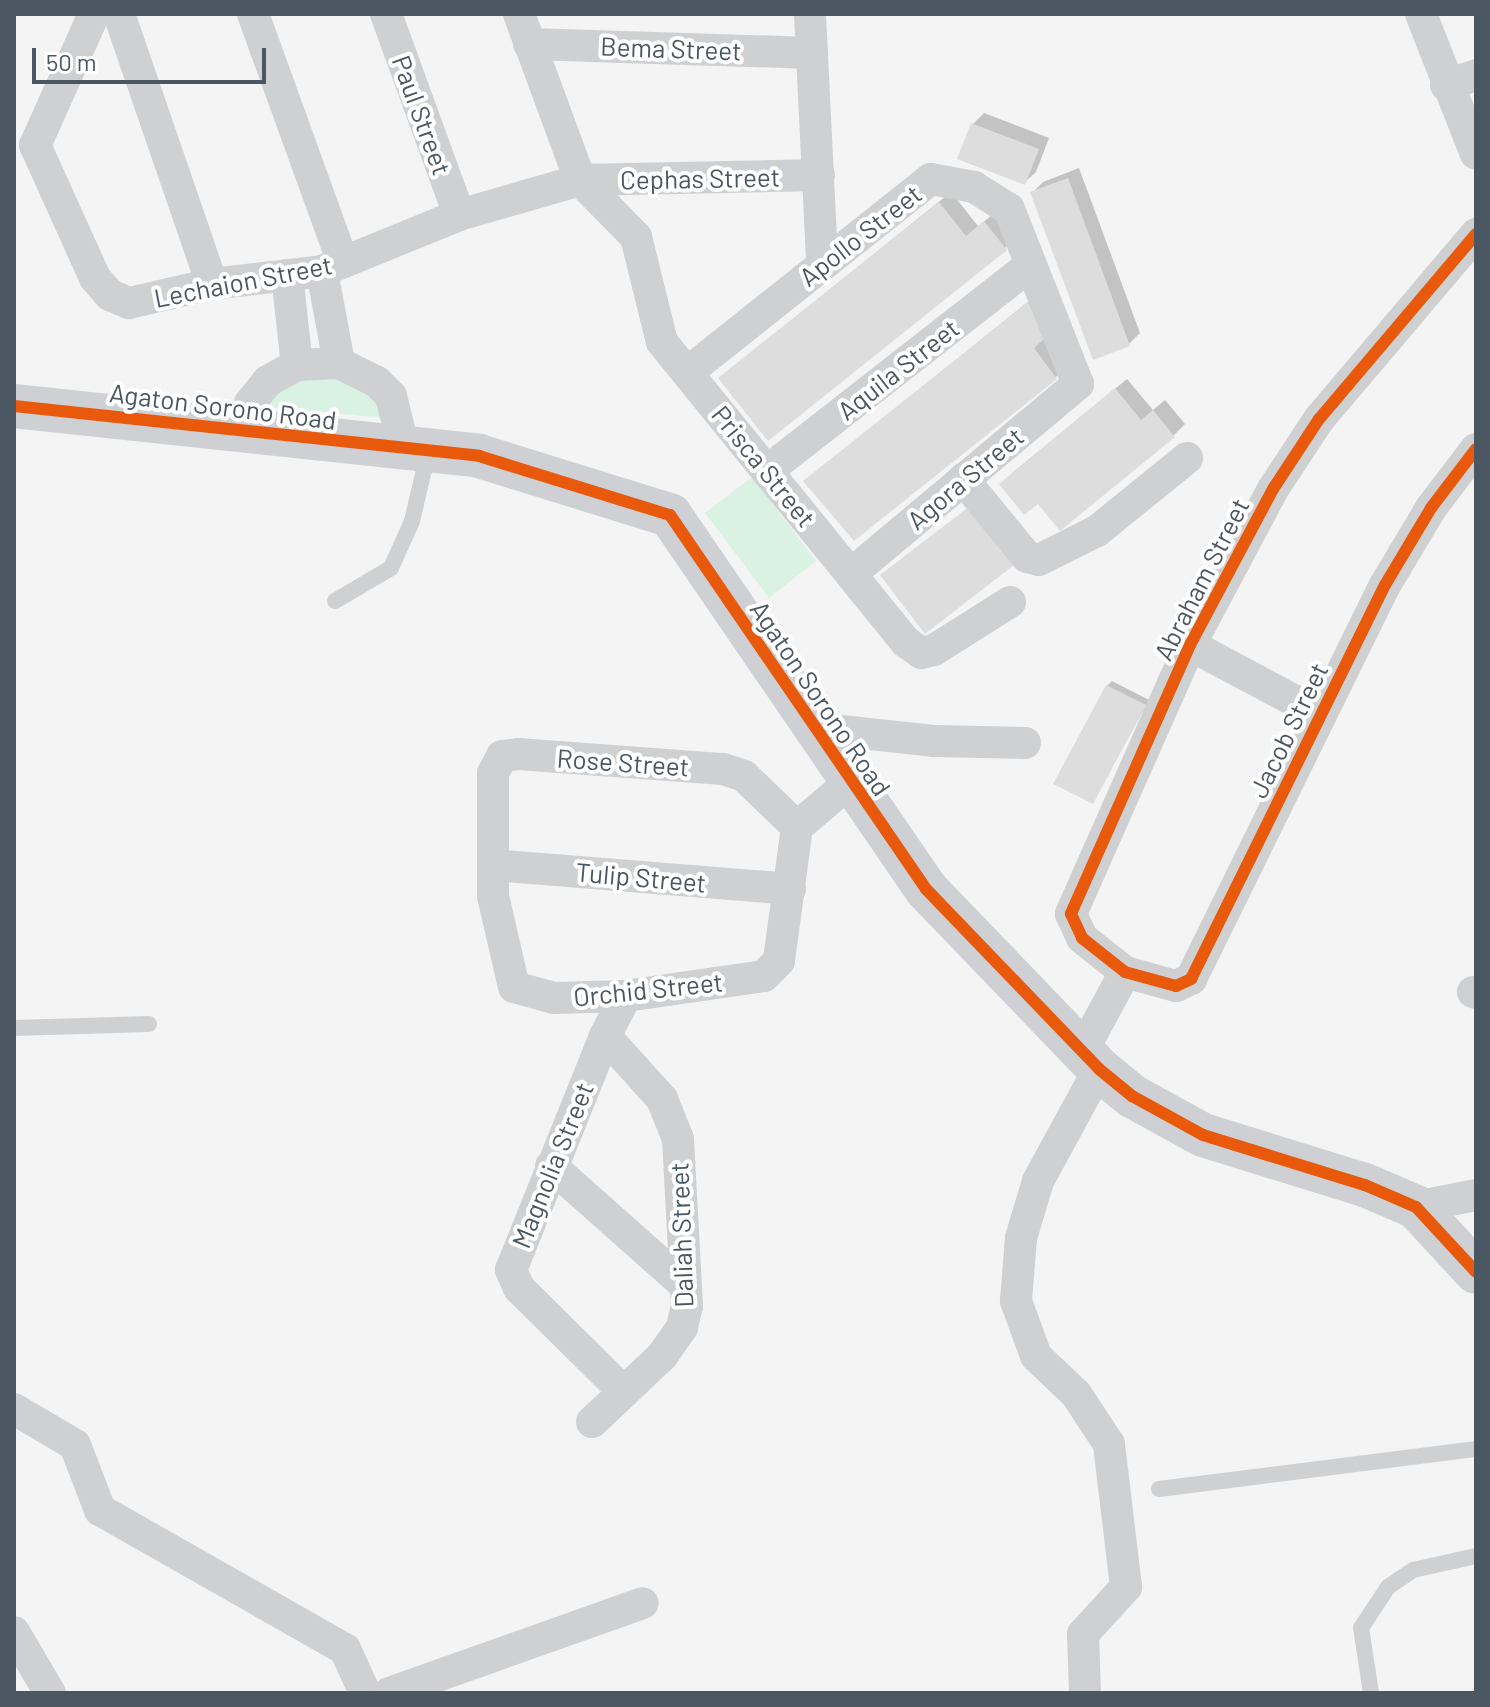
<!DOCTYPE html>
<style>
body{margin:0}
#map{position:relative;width:1490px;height:1707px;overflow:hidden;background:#f4f4f4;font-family:Barlow,sans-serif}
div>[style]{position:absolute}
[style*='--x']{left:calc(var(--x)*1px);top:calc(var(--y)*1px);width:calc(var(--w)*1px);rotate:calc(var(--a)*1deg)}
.green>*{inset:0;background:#d9f2e3}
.shadow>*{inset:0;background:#0003}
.building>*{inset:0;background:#ddddde}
.lane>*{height:16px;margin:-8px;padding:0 8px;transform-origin:8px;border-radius:8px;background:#ced0d2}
.street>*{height:32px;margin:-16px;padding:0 16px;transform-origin:16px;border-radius:16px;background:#ced0d2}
.secondary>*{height:44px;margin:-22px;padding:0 22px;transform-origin:22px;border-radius:22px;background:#ced0d4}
.cycleway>*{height:12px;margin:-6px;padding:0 6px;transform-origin:6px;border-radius:6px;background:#e8590c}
span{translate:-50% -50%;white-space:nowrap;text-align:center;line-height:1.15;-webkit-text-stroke:8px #fff;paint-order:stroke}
.street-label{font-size:26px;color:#4a5661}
.frame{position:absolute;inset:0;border:16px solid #4a5661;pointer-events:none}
.scale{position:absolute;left:32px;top:48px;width:234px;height:36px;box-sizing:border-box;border:4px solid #4a5661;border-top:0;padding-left:10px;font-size:24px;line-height:28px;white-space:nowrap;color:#4a5661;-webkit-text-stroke:6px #fff;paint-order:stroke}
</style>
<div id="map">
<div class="green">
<i style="clip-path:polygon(306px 379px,341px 379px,374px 395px,385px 418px,262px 407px,277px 393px)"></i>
<i style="clip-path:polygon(752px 477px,816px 561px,769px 598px,705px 513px)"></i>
</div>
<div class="shadow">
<i style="clip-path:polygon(984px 113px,1049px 138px,1036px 172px,1024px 183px,973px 124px)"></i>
<i style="clip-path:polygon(1079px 168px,1140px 333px,1129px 344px,1032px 193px,1043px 182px)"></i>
<i style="clip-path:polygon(951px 192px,978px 226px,996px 212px,1016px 237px,1005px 248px,732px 368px)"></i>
<i style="clip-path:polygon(1040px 292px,1067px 366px,1056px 377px,806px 481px)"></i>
<i style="clip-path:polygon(1127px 379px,1153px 410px,1165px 400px,1185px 424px,1174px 435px,1012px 473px)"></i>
<i style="clip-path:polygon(1112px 681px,1149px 700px,1093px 802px,1107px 686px)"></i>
</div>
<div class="building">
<i style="clip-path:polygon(971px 123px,1039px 149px,1025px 185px,957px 159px)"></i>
<i style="clip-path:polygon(1068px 178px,1130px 346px,1093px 360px,1030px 192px)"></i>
<i style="clip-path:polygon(939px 202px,966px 236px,984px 221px,1007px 250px,768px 441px,718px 378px)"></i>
<i style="clip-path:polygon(1028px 302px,1045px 338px,1034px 348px,1057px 379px,854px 541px,803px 481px)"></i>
<i style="clip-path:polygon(1115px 388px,1141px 420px,1153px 410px,1175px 437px,1060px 531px,1038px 504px,1024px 515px,999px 484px)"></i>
<i style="clip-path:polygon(970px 506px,1014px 565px,925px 634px,880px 575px)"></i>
<i style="clip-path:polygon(1106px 685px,1146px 705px,1093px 804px,1053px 784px)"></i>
</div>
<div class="lane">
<i style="--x:335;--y:601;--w:65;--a:-30.5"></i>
<i style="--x:391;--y:568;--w:51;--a:-65.9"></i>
<i style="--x:412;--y:521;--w:70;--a:-76.8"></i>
<i style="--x:14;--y:1028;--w:135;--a:-1.7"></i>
<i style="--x:1159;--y:1489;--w:320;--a:-7.2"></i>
<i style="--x:1371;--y:1693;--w:66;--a:-98.7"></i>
<i style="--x:1361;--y:1628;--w:49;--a:-56.6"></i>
<i style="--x:1388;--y:1587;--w:30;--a:-34"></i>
<i style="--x:1413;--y:1570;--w:65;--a:-12.5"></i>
</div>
<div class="street">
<i style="--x:94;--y:14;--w:144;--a:114.2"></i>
<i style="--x:35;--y:145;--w:146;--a:65.7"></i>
<i style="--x:95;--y:278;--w:23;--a:49"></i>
<i style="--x:110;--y:295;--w:21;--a:23"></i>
<i style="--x:129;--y:303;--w:85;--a:-12.9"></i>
<i style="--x:212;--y:284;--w:111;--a:-6.7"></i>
<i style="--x:322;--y:271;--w:148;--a:-22.2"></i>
<i style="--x:459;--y:215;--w:126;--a:-16.1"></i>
<i style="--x:580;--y:180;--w:239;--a:-1.2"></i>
<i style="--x:119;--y:14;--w:286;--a:71"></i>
<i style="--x:253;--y:14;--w:264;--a:70.1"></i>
<i style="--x:386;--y:14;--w:214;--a:70"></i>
<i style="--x:519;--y:14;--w:177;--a:69.8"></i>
<i style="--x:580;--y:180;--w:80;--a:45.5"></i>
<i style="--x:636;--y:237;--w:108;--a:76.1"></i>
<i style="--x:662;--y:342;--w:387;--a:50.9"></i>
<i style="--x:906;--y:642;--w:19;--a:36"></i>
<i style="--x:921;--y:653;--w:13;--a:-13"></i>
<i style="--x:934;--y:650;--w:90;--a:-32.3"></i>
<i style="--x:810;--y:14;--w:249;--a:87.2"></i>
<i style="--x:1421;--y:14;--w:150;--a:68.6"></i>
<i style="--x:529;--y:44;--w:283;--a:1.8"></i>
<i style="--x:1446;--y:85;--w:32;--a:-18"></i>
<i style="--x:1476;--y:234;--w:243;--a:130.3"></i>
<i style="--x:1319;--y:419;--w:84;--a:123.3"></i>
<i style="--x:1273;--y:489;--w:177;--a:118"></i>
<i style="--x:1190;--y:645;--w:294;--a:113.9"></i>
<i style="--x:1071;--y:914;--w:26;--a:65"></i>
<i style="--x:1082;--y:938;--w:55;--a:38.3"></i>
<i style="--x:1125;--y:972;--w:53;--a:15.4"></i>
<i style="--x:1176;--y:986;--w:17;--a:-25"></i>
<i style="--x:1191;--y:979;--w:439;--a:-63.8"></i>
<i style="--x:1385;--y:585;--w:90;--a:-59.1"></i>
<i style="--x:1431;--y:508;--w:74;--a:-52.7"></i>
<i style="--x:322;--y:271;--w:94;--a:79.5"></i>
<i style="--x:287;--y:275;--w:91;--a:83.7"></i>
<i style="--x:688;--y:372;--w:310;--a:-38.5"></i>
<i style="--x:931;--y:179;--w:44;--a:10.5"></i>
<i style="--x:974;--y:187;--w:41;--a:32.2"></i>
<i style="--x:1009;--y:209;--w:188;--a:68.5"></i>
<i style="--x:1078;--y:384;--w:293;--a:140.1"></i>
<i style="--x:241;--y:433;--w:31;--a:-73"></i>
<i style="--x:250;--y:403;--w:28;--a:-51"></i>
<i style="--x:268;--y:381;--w:33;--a:-29"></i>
<i style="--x:297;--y:365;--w:42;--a:-2.7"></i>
<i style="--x:339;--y:363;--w:42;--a:26.6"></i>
<i style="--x:377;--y:382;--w:20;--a:45"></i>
<i style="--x:391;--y:396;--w:55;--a:76.2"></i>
<i style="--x:767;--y:471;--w:333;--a:-38"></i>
<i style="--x:963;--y:479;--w:101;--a:50.6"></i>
<i style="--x:1027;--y:557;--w:12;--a:14"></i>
<i style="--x:1039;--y:560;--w:65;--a:-26.6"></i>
<i style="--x:1097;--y:531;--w:116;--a:-39"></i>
<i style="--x:1190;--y:645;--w:147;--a:28"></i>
<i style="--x:814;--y:728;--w:120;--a:6.2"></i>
<i style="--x:933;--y:741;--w:92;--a:1.2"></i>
<i style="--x:518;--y:754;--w:206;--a:4.2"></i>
<i style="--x:723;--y:769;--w:22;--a:18"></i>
<i style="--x:744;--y:776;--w:74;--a:43.9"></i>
<i style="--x:797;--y:827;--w:135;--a:97.7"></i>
<i style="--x:779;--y:961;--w:21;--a:135"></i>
<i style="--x:764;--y:976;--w:139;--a:171.8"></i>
<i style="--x:626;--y:996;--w:72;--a:178.4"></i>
<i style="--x:554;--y:998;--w:41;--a:-164.6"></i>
<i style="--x:514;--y:987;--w:93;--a:-103"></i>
<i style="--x:493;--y:896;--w:123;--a:-90"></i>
<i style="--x:493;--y:773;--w:19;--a:-62"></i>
<i style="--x:502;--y:756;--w:16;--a:-7"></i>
<i style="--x:797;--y:827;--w:70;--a:-40.3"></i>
<i style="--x:493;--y:865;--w:298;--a:4.6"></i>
<i style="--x:1473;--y:992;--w:3;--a:18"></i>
<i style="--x:1082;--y:1052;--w:91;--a:-61.7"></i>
<i style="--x:551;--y:1166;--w:179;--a:41.6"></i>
<i style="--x:1416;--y:1207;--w:61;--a:-11.3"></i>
<i style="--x:624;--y:1392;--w:148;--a:-135.3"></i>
<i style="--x:519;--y:1288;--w:20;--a:-114"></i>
<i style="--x:511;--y:1270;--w:252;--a:-68.1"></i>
<i style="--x:605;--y:1036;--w:45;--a:-62.3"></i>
<i style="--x:14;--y:1409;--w:71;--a:30.5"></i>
<i style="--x:75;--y:1445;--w:70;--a:69"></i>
<i style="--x:100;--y:1510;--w:282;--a:29.6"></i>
<i style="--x:345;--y:1649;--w:48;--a:65.6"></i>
<i style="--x:592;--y:1422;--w:96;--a:-43.3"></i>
<i style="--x:662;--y:1356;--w:35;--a:-55"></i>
<i style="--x:682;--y:1327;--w:22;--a:-77"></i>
<i style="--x:687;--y:1306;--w:167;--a:-93.1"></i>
<i style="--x:678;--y:1139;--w:43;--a:-111.8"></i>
<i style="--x:662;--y:1099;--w:85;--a:-132.1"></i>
<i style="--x:14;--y:1632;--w:71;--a:59.5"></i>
<i style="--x:389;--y:1693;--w:269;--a:-19.5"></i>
<i style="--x:1085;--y:1693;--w:59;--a:-91.9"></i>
<i style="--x:1083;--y:1634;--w:64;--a:-47.5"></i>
<i style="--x:1126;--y:1587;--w:144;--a:-96.8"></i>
<i style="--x:1109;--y:1444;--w:60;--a:-123.4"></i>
<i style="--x:1076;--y:1394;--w:55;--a:-136.5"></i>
<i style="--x:1036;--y:1356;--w:59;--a:-110"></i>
<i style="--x:1016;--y:1301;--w:63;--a:-85.5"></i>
<i style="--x:1021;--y:1238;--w:59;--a:-73.4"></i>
<i style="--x:1038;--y:1181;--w:128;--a:-61.4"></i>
</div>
<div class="secondary">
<i style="--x:14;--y:406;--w:468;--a:6.1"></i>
<i style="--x:479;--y:456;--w:200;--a:17.2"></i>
<i style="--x:670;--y:515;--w:453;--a:55.6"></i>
<i style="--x:926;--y:889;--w:250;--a:46.1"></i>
<i style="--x:1099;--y:1069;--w:43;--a:39.3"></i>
<i style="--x:1132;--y:1096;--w:81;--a:28.8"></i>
<i style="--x:1203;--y:1135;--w:170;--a:17.2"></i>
<i style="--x:1365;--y:1185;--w:56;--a:23.3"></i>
<i style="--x:1416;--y:1207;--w:88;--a:47.3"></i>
</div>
<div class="cycleway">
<i style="--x:1476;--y:234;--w:243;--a:130.3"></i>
<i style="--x:1319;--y:419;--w:84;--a:123.3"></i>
<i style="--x:1273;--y:489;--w:177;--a:118"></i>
<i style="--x:1190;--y:645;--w:294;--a:113.9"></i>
<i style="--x:1071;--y:914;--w:26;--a:65"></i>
<i style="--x:1082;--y:938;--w:55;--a:38.3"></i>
<i style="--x:1125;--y:972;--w:53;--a:15.4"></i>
<i style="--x:1176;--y:986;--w:17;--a:-25"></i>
<i style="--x:1191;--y:979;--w:439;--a:-63.8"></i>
<i style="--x:1385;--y:585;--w:90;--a:-59.1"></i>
<i style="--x:1431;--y:508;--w:74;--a:-52.7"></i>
<i style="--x:14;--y:406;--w:468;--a:6.1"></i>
<i style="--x:479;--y:456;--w:200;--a:17.2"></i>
<i style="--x:670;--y:515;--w:453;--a:55.6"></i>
<i style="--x:926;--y:889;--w:250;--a:46.1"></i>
<i style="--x:1099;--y:1069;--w:43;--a:39.3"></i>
<i style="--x:1132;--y:1096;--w:81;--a:28.8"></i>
<i style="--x:1203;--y:1135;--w:170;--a:17.2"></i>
<i style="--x:1365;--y:1185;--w:56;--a:23.3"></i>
<i style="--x:1416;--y:1207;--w:88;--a:47.3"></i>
</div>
<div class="street-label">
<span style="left:671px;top:48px;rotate:2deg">Bema Street</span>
<span style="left:422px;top:115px;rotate:70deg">Paul Street</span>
<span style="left:700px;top:178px;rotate:-1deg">Cephas Street</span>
<span style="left:860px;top:235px;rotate:-38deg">Apollo Street</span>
<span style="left:243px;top:281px;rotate:-11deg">Lechaion Street</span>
<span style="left:898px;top:369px;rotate:-38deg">Aquila Street</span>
<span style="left:223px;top:406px;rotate:7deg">Agaton Sorono Road</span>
<span style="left:764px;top:466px;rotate:51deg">Prisca Street</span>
<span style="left:965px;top:478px;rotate:-40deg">Agora Street</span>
<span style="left:1201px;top:579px;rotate:-63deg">Abraham Street</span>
<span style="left:821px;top:698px;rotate:56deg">Agaton Sorono Road</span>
<span style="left:1288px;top:730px;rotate:-64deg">Jacob Street</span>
<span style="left:623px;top:762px;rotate:4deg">Rose Street</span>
<span style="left:641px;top:877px;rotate:5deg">Tulip Street</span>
<span style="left:648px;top:989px;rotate:-6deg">Orchid Street</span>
<span style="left:552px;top:1165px;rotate:-68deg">Magnolia Street</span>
<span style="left:681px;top:1235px;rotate:-92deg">Daliah Street</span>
</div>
<div class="frame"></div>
<div class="scale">50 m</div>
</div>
